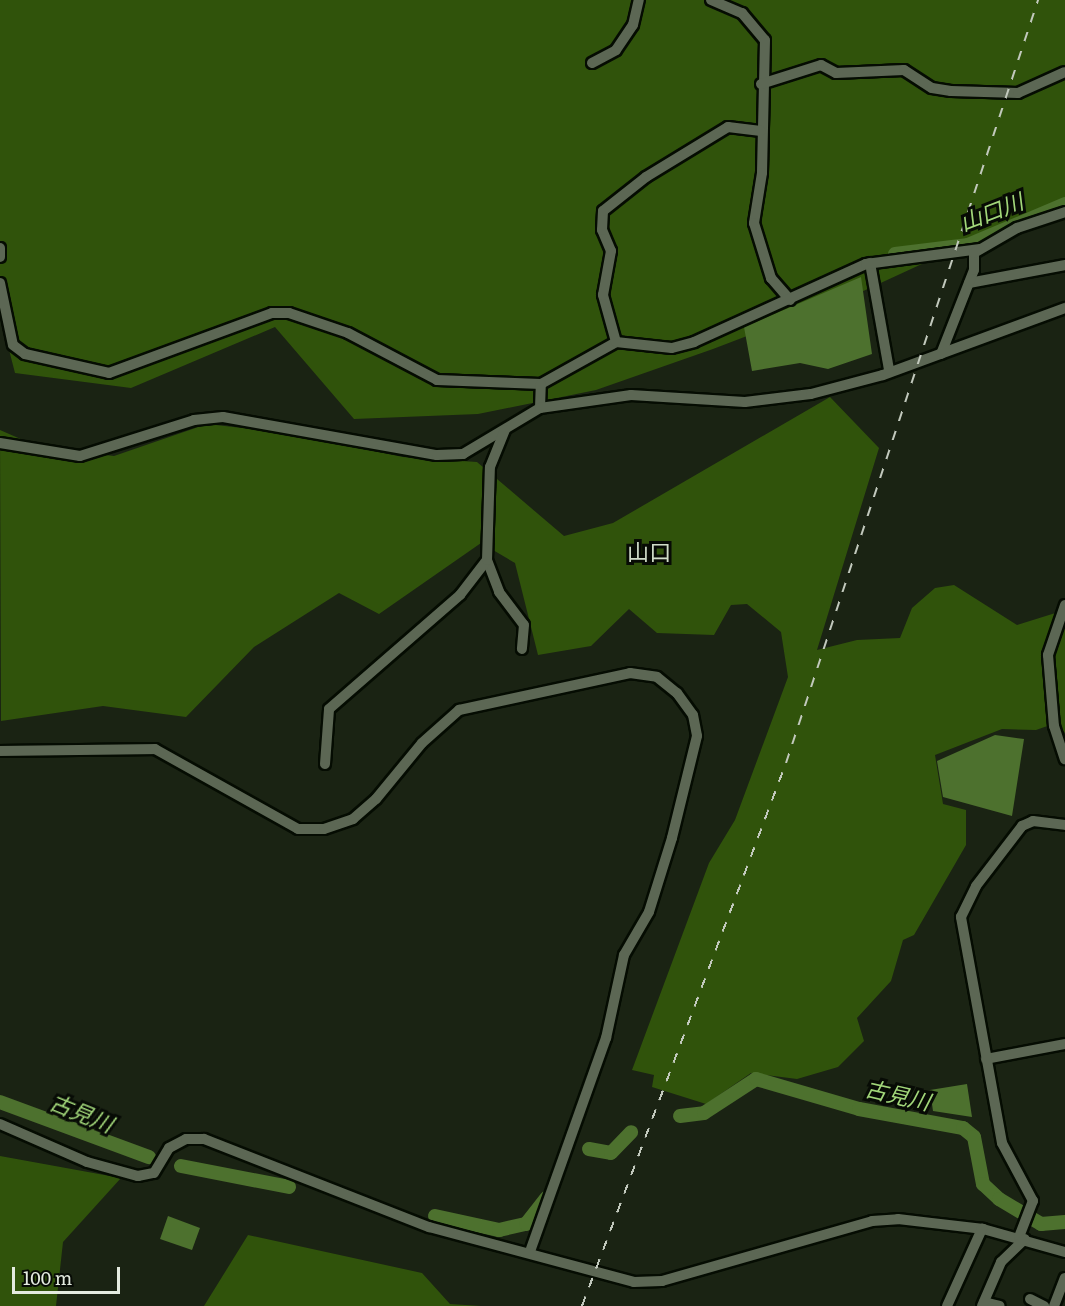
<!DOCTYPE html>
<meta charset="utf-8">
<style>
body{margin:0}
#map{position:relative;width:1065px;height:1306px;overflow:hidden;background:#1a2313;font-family:Literata,"Noto Sans JP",serif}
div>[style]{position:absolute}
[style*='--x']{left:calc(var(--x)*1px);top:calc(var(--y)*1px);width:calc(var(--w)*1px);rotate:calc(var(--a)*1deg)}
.forest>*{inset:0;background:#30530b}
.water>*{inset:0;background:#4d712e}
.river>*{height:14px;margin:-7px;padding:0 7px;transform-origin:7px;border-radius:7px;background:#4d712e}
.roads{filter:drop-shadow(2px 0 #050c02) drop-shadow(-2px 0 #050c02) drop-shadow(0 2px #050c02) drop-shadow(0 -2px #050c02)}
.minor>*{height:10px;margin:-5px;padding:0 5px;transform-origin:5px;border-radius:5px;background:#5c6754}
.rail>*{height:2px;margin-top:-1px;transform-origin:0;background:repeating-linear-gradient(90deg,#c2c9bd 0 10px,transparent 0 20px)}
span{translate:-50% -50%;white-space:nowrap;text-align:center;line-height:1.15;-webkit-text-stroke:6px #070b05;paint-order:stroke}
.water-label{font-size:22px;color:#a2d77a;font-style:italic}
.neighbourhood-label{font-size:22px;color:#d0ddc8}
.scale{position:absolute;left:12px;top:1267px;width:108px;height:27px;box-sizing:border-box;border:3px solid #e4ebe0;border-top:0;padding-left:8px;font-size:18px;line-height:21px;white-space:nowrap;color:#e4ebe0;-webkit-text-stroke:4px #070b05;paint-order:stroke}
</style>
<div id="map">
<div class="forest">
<i style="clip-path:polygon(0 0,1065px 0,1065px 198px,859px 293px,713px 349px,596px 390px,478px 414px,354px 419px,275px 327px,131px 388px,15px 373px,0 315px)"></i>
<i style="clip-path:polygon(830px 397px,879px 448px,817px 650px,857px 640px,900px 638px,912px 608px,935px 588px,954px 585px,1017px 625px,1065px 610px,1065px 733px,1056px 723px,1036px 730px,1002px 729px,935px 755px,943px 804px,966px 810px,966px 845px,914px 935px,903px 940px,891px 981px,857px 1018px,864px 1041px,838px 1067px,797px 1079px,751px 1073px,706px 1104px,652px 1087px,654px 1075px,632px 1070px,709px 863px,735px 820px,788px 677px,781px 632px,747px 604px,731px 605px,714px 635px,657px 633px,629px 609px,591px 646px,538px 655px,515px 563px,481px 543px,379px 614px,339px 593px,254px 647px,186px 717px,103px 706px,1px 721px,0 430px,39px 447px,114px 456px,207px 424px,286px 433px,403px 457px,477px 462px,564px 536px,613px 523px)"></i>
<i style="clip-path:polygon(0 1156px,121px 1178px,63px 1242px,56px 1306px,0 1306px)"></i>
<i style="clip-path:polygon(248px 1235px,422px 1273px,450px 1304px,481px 1306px,204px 1306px)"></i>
</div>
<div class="water">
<i style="clip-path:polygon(861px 277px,872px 354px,828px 369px,800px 363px,752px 371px,744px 327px)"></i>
<i style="clip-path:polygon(995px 735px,1024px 739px,1012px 816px,943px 797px,937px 761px)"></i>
<i style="clip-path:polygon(967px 1084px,972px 1117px,933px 1111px,930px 1090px)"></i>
<i style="clip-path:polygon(168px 1216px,200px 1228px,192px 1250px,160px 1239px)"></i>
</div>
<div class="river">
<i style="--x:895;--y:254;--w:74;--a:-7"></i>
<i style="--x:968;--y:245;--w:105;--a:-22.9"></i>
<i style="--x:0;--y:1102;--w:159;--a:20.3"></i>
<i style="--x:680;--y:1116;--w:24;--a:-7"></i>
<i style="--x:704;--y:1113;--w:62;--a:-33.2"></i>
<i style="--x:756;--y:1079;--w:107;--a:16.2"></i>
<i style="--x:859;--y:1109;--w:106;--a:10.4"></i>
<i style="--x:963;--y:1128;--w:14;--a:39"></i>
<i style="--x:974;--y:1137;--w:48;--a:79.2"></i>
<i style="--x:983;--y:1184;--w:22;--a:43"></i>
<i style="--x:999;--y:1199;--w:49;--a:30.8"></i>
<i style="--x:1041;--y:1224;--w:24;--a:-5"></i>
<i style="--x:589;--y:1149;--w:22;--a:10"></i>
<i style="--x:611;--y:1153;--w:29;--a:-46"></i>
<i style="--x:181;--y:1166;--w:110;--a:11"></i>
<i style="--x:435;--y:1216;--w:66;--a:12.3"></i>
<i style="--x:499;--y:1230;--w:28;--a:-13"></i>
<i style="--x:526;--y:1224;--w:33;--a:-52"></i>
</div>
<div class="roads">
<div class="minor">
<i style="--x:711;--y:0;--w:34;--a:23"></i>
<i style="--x:742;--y:13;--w:35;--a:50"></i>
<i style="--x:765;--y:40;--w:133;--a:91.3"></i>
<i style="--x:762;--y:173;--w:51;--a:99.1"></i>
<i style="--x:754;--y:223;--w:58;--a:72.8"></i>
<i style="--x:771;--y:278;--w:29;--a:49"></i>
<i style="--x:592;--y:63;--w:27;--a:-28"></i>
<i style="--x:616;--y:50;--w:30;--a:-56"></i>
<i style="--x:633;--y:25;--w:26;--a:-77"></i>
<i style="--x:761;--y:84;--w:63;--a:-17.6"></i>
<i style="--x:821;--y:65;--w:17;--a:28"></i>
<i style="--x:836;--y:73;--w:68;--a:-2.5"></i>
<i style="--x:904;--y:70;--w:33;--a:33"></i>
<i style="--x:932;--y:88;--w:19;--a:9"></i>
<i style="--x:951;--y:91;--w:67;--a:1.7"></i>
<i style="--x:1018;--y:93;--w:51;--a:-24.1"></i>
<i style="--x:0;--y:248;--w:9;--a:90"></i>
<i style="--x:870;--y:263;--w:109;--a:79.9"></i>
<i style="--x:0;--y:283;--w:63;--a:78.2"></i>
<i style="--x:13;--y:345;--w:15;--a:37"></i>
<i style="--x:25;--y:354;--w:86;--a:12.7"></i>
<i style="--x:109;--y:373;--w:174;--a:-20.2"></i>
<i style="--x:272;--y:313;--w:17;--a:0"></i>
<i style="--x:289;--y:313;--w:62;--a:18.7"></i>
<i style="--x:348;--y:333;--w:101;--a:27.8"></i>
<i style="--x:437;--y:380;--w:104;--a:2.2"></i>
<i style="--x:541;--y:384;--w:86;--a:-29.2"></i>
<i style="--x:616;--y:342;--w:56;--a:6.1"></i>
<i style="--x:672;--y:348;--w:23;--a:-15"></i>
<i style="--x:694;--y:342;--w:189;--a:-24.4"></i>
<i style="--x:866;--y:264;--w:115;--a:-7.5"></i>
<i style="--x:969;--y:283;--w:98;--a:-10.6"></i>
<i style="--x:616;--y:342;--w:49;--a:-105.5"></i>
<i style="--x:603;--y:295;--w:45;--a:-79.7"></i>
<i style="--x:611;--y:251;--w:23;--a:-113"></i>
<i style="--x:602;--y:230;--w:19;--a:-87"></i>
<i style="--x:603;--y:211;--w:55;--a:-38.3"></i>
<i style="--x:646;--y:177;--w:96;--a:-31.4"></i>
<i style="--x:728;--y:127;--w:33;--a:7"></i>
<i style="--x:941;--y:354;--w:90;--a:-68.6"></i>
<i style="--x:974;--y:270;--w:17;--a:-90"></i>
<i style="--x:974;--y:253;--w:50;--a:-30.2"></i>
<i style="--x:1017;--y:228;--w:51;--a:-18.4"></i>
<i style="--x:540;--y:408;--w:24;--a:-88"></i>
<i style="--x:0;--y:443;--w:81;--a:9.2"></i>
<i style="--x:80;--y:456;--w:120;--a:-17.5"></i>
<i style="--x:194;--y:420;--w:29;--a:-6"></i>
<i style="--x:223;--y:417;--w:217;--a:10.1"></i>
<i style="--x:437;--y:455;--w:26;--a:-2"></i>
<i style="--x:463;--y:454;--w:90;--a:-30.9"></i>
<i style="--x:540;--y:408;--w:92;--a:-8.1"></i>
<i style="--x:631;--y:395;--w:114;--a:3.5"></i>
<i style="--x:745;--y:402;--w:66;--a:-6.9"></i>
<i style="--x:811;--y:394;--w:74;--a:-14.8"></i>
<i style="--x:883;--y:375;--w:194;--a:-20.2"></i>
<i style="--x:487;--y:560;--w:34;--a:69"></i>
<i style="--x:499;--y:592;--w:41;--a:52.9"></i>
<i style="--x:524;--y:625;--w:24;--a:95"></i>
<i style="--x:1065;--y:605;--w:53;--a:108.8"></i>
<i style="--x:1048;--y:655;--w:71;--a:85.2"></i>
<i style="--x:1054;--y:726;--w:35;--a:72"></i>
<i style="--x:0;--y:751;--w:155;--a:-0.7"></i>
<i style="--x:155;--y:749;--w:164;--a:29.2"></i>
<i style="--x:298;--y:829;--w:26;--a:0"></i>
<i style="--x:324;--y:829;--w:31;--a:-19"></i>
<i style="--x:353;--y:819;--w:30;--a:-41"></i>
<i style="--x:376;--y:799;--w:72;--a:-50.6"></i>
<i style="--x:422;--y:743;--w:50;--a:-41.7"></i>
<i style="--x:459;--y:710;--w:175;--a:-12.2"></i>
<i style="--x:630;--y:673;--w:27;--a:8"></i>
<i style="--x:657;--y:677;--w:26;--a:39"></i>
<i style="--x:677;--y:693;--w:27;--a:54"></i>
<i style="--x:693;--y:715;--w:21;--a:79"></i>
<i style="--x:697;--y:736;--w:105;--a:103.8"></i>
<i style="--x:672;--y:838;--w:77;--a:107.3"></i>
<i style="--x:649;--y:912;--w:50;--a:120.2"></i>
<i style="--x:624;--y:955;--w:85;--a:102.2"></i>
<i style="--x:606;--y:1038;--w:227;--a:109.6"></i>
<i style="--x:325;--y:764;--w:55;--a:-85.8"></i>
<i style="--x:329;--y:709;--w:174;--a:-41"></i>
<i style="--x:460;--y:595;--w:44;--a:-52.4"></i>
<i style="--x:487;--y:560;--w:93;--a:-88.2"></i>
<i style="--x:490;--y:467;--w:40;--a:-68"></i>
<i style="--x:986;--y:1059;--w:80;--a:-10.8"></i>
<i style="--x:0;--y:1124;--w:95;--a:23.6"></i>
<i style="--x:87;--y:1162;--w:53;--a:15.4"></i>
<i style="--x:138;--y:1176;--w:16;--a:-11"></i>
<i style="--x:154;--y:1173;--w:29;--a:-59"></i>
<i style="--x:169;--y:1148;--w:19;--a:-28"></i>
<i style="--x:186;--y:1139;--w:18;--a:0"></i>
<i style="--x:204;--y:1139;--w:242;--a:21.4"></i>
<i style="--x:429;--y:1227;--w:212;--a:15"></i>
<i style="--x:634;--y:1282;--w:28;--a:-2"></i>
<i style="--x:662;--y:1281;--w:218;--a:-15.9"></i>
<i style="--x:872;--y:1221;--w:26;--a:-4"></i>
<i style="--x:898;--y:1219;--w:86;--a:6.7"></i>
<i style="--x:983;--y:1229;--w:85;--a:15.7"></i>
<i style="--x:1019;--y:1237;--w:39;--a:-69"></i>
<i style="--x:1033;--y:1201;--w:66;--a:-118.1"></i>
<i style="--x:1002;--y:1143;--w:230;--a:-100.3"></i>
<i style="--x:961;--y:917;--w:34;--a:-64"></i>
<i style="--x:976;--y:886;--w:76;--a:-52.5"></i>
<i style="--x:1022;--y:826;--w:12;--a:-24"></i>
<i style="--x:1033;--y:821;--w:32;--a:7"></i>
<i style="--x:1030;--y:1299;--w:16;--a:27"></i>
<i style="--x:984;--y:1302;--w:16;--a:14"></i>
<i style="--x:947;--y:1306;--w:85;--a:-65.6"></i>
<i style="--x:982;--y:1306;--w:48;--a:-66.6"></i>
<i style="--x:1001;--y:1262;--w:33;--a:-44"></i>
<i style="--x:1054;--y:1306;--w:30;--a:-69"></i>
</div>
</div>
<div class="rail">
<i style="--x:582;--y:1306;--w:580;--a:-69.41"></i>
<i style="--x:786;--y:763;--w:804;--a:-71.72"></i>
</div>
<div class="water-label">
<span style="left:991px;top:211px;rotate:-21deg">山口川</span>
<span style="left:898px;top:1094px;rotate:13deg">古見川</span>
<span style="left:82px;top:1112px;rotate:22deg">古見川</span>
</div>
<div class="neighbourhood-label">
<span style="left:649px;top:551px">山口</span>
</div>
<div class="scale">100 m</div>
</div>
